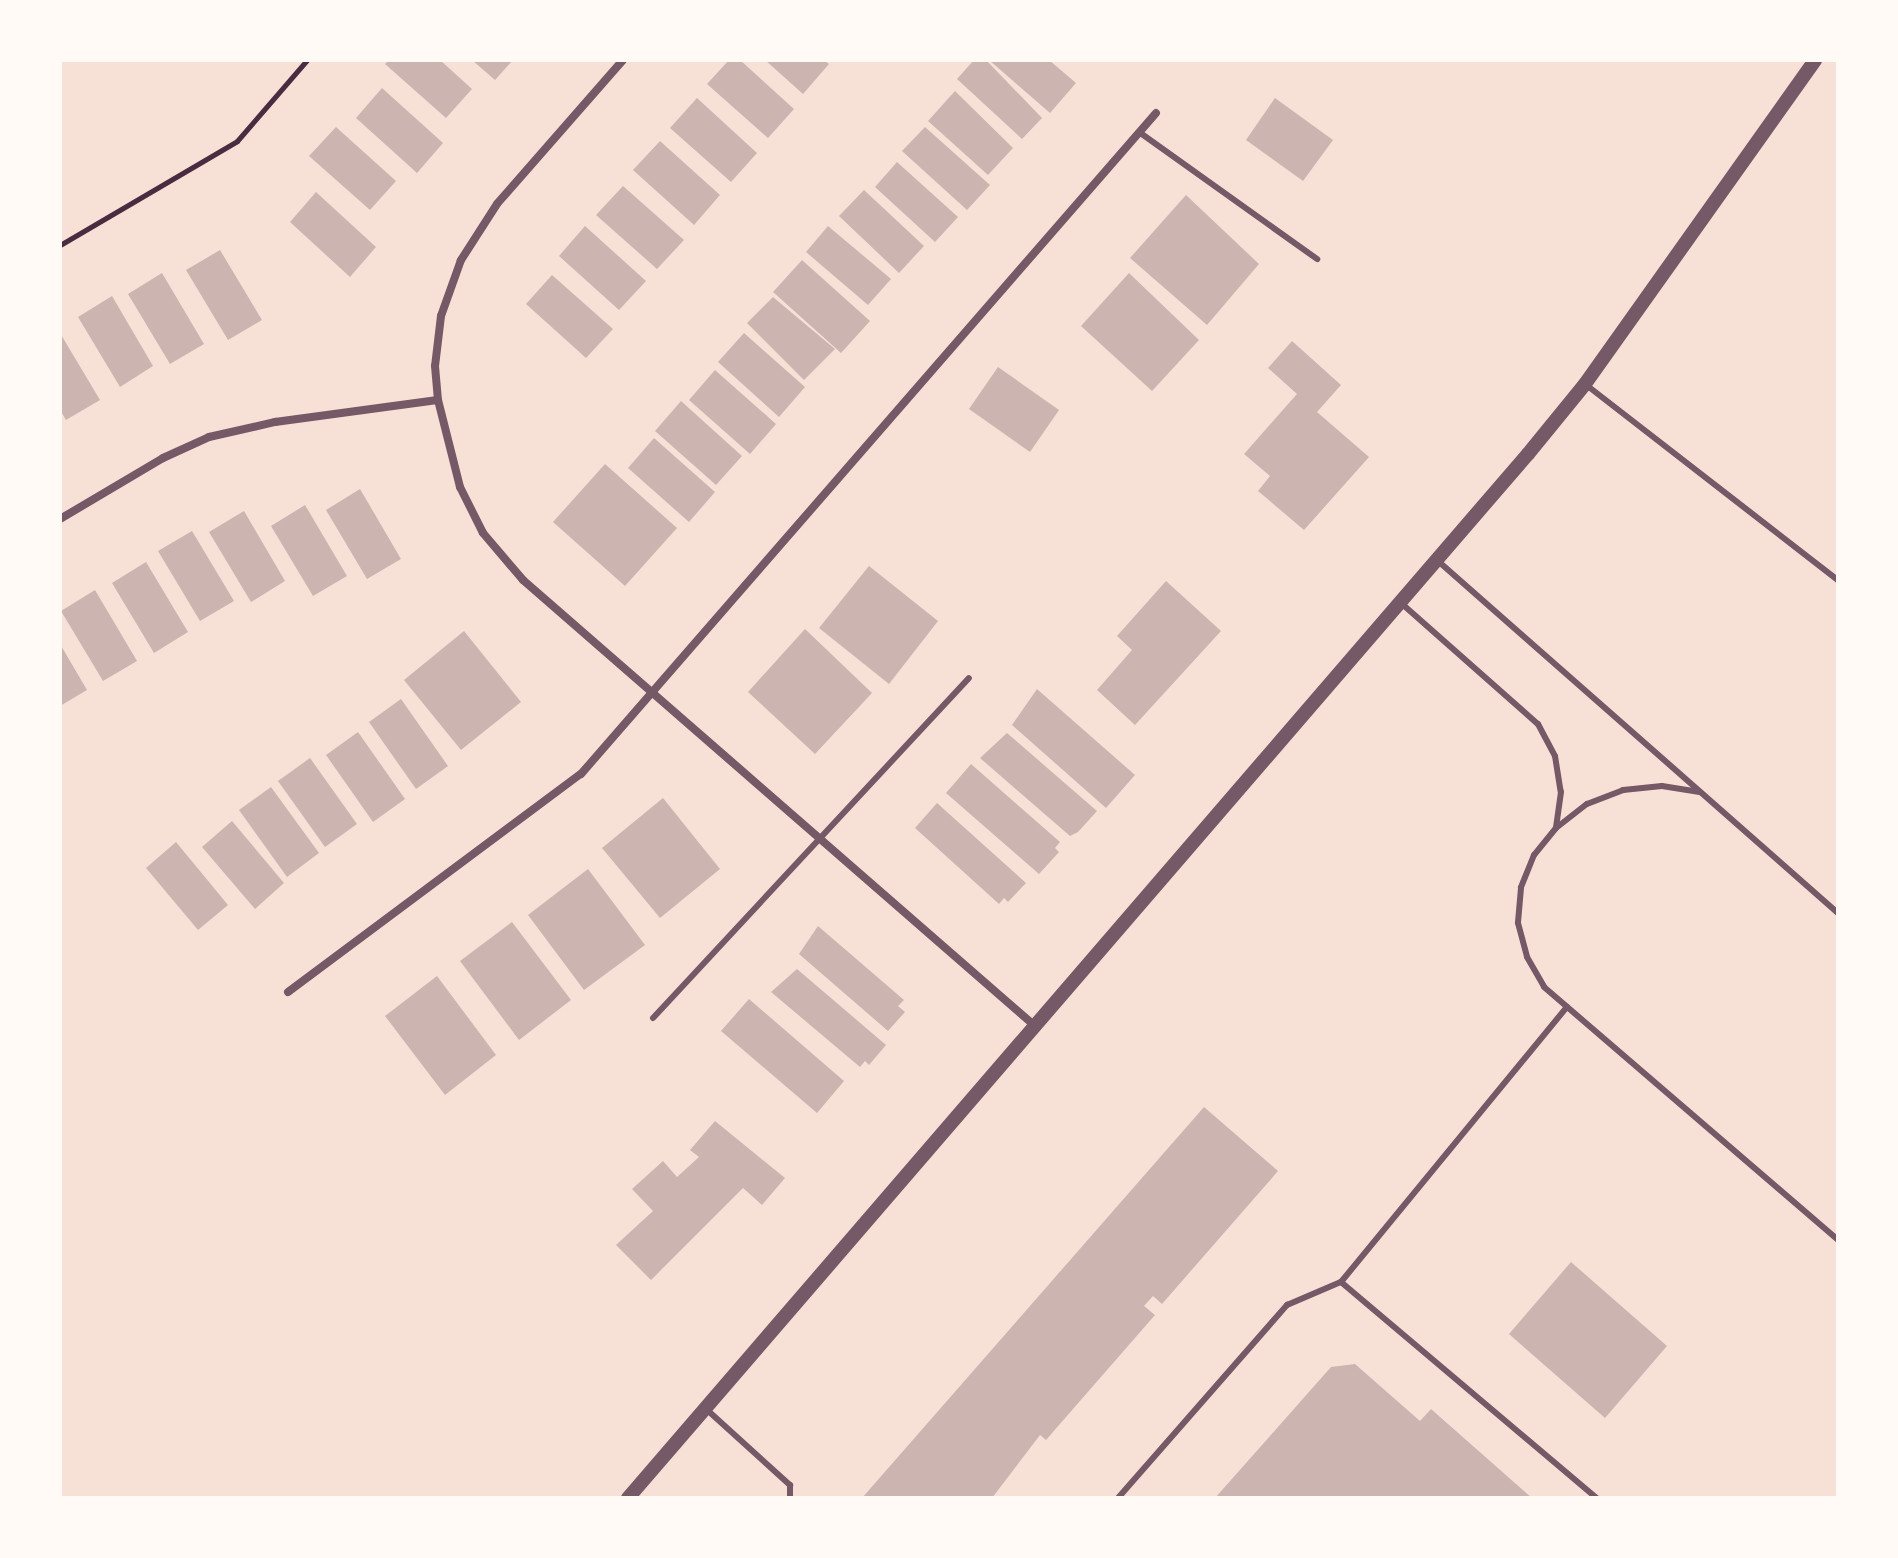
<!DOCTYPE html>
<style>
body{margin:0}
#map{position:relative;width:1898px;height:1558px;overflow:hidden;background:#f7e1d7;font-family:Commissioner,sans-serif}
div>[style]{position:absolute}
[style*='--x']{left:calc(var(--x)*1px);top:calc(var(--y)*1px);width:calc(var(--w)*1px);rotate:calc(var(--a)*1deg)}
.building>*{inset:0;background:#ccb4b1}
.path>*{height:5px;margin:-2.5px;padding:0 2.5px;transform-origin:2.5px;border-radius:2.5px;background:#4a2c40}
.service>*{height:6px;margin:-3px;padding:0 3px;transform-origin:3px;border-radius:3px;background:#755966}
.minor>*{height:8px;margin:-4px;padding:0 4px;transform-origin:4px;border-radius:4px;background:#755966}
.tertiary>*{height:14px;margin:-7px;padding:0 7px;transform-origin:7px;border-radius:7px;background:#755966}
span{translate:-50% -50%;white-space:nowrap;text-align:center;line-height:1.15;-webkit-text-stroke:6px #fffaf5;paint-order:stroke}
.frame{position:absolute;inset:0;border:62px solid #fffaf5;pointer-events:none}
</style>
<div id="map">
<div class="building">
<i style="clip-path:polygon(389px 60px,440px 60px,472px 89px,446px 118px,385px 64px)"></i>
<i style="clip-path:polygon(472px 60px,513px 60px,495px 80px)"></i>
<i style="clip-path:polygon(729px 60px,740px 60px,794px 109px,768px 138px,707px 84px)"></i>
<i style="clip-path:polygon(765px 60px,824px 60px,829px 64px,803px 94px)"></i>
<i style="clip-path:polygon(974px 60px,986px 60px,1042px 118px,1022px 139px,957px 79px)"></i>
<i style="clip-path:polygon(989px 60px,1049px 60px,1076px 83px,1050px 113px)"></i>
<i style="clip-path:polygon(382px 88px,443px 143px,417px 173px,356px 118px)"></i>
<i style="clip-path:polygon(955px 91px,1013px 148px,988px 175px,928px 121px)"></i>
<i style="clip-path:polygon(697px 98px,757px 153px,731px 182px,670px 128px)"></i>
<i style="clip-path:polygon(1275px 98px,1333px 140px,1303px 181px,1246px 140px)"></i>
<i style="clip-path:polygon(336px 127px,396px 181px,370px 210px,309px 156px)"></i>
<i style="clip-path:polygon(925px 127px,990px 185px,967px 210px,902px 151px)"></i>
<i style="clip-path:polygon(660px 141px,720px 195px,694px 225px,633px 170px)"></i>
<i style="clip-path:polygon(897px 162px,958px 217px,935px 242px,875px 187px)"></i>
<i style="clip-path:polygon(623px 186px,684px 240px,657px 269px,596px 215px)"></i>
<i style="clip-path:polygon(864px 190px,924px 246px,899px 273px,839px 216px)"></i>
<i style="clip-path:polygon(316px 192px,376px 247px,350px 277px,290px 222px)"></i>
<i style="clip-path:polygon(1186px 195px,1259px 264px,1207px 325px,1130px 258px)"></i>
<i style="clip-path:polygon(585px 226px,646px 281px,619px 310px,559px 256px)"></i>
<i style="clip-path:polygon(828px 226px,891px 279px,868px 305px,806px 252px)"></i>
<i style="clip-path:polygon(220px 250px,262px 320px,228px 340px,186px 270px)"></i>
<i style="clip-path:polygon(802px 260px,870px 321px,841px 353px,773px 292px)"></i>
<i style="clip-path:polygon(162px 273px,204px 344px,170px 364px,128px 294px)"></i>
<i style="clip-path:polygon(1129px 273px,1199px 340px,1152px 391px,1081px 326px)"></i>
<i style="clip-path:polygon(552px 275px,613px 329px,586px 358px,526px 304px)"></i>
<i style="clip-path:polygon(112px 296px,153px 366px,120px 387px,78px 317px)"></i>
<i style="clip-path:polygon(773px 297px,835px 349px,804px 380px,747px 323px)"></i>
<i style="clip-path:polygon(60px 333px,100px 400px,66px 420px,60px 410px)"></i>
<i style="clip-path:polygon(744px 333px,805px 387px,779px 417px,718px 362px)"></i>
<i style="clip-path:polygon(1292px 341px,1341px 385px,1317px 412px,1369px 457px,1304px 530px,1258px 491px,1270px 476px,1244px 454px,1297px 394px,1268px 368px)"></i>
<i style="clip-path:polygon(998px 367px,1059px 410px,1030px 452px,969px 409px)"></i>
<i style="clip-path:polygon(715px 370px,776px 424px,750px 454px,689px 400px)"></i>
<i style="clip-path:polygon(681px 401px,742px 456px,716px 485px,655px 431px)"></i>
<i style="clip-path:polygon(654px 438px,715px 492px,689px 522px,628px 468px)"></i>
<i style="clip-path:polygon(605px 464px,677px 528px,625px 586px,553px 522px)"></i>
<i style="clip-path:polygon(360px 489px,401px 559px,367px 579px,326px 510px)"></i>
<i style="clip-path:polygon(305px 505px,347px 576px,313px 596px,271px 526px)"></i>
<i style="clip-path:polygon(244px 511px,285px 581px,251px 602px,209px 532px)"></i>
<i style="clip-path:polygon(192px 531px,234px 601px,200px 621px,158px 551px)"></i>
<i style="clip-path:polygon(146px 562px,188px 632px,154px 653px,112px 583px)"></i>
<i style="clip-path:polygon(869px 566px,938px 621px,889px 684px,819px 628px)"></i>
<i style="clip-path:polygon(1166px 581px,1221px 631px,1135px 725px,1097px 690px,1132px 650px,1117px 636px)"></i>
<i style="clip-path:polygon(95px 590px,137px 661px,103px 681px,61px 611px)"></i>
<i style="clip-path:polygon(805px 629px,872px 693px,815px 754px,748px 692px)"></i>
<i style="clip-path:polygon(464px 631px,521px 702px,461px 750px,404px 680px)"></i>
<i style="clip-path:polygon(60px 644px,87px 690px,60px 706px)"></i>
<i style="clip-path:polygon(1037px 689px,1135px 775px,1106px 808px,1012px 725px)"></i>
<i style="clip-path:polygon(401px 699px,448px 766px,416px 789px,369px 722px)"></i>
<i style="clip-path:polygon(358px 732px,405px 799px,373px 822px,326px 755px)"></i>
<i style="clip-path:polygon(1007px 733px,1097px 811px,1078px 832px,1070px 836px,980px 758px)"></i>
<i style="clip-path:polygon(310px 758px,357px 824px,325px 847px,278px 781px)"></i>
<i style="clip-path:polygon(971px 764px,1060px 842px,1055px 848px,1059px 852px,1039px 874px,946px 793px)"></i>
<i style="clip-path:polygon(271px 787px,319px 853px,287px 877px,239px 810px)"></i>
<i style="clip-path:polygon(663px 798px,720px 869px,660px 918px,602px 848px)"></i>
<i style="clip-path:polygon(937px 803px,1026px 883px,1008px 902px,1004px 898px,999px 904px,915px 828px)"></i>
<i style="clip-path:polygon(232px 821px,284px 883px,255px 909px,202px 847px)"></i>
<i style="clip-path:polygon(176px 842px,228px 905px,198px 930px,146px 868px)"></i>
<i style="clip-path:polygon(588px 869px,645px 945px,584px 990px,528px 915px)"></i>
<i style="clip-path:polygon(512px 922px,571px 1000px,519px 1040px,460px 961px)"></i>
<i style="clip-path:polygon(818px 926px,904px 1000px,898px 1006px,905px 1012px,888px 1031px,799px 954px)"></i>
<i style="clip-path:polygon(797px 969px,886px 1045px,869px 1065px,865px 1061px,860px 1067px,771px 992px)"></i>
<i style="clip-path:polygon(437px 976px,496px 1055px,445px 1095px,385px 1016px)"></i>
<i style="clip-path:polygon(749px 999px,844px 1081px,817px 1113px,721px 1031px)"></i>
<i style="clip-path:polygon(1204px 1107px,1278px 1171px,1162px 1304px,1153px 1296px,1144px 1306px,1155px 1315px,1046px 1440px,1040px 1435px,992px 1498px,862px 1498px)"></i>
<i style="clip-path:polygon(715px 1121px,785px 1178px,762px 1205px,743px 1188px,651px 1280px,616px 1245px,653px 1211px,632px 1189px,663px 1161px,677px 1177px,699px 1157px,690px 1150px)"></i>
<i style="clip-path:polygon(1571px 1262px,1667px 1346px,1605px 1418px,1509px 1334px)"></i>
<i style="clip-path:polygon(1355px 1364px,1420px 1421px,1431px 1409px,1532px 1498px,1215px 1498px,1331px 1367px)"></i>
</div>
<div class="path">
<i style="--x:60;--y:245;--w:205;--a:-30.4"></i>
<i style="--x:237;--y:141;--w:107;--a:-49.2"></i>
</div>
<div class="service">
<i style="--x:1139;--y:132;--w:219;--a:35.5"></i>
<i style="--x:1585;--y:384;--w:320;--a:37.8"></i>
<i style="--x:1438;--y:561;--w:533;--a:41.35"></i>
<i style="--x:1401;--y:603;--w:183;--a:41.5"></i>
<i style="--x:1538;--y:724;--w:36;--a:62"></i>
<i style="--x:1555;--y:756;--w:36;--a:81"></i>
<i style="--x:1561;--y:792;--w:36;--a:98"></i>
<i style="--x:1556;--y:828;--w:35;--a:129"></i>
<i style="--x:1534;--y:855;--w:35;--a:112"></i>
<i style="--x:1521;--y:888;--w:35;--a:95"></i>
<i style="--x:1518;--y:923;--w:35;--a:75"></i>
<i style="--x:1527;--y:957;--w:34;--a:60"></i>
<i style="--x:1544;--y:987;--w:388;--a:40.7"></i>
<i style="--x:1556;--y:828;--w:39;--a:-38"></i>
<i style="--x:1587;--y:804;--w:39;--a:-21"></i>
<i style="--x:1623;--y:790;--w:39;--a:-6"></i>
<i style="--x:1662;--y:786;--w:38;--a:9"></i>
<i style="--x:653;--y:1018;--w:464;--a:-47.1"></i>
<i style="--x:1341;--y:1282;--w:335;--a:40.2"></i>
<i style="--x:705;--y:1408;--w:115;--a:42.2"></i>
<i style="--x:790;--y:1485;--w:13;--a:90"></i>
<i style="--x:1118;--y:1498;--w:257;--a:-48.8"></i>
<i style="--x:1287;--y:1305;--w:59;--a:-23.1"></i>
<i style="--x:1341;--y:1282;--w:356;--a:-50.6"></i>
</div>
<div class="minor">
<i style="--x:623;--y:60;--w:191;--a:131.2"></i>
<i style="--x:497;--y:204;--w:67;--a:122.7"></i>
<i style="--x:461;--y:260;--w:59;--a:109.7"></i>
<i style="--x:441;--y:316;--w:50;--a:96.8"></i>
<i style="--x:435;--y:366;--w:34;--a:85"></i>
<i style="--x:438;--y:400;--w:90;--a:75.8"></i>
<i style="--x:460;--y:487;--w:51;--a:63.4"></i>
<i style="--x:483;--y:533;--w:62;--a:49.6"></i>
<i style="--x:523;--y:580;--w:679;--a:41.06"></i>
<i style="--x:60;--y:519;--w:120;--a:-30.6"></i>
<i style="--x:163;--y:458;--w:51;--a:-24.5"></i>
<i style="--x:209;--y:437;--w:68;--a:-12.8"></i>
<i style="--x:275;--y:422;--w:164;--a:-7.7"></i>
<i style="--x:288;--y:992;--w:365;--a:-36.7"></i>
<i style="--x:581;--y:774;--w:876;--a:-48.98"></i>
</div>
<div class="tertiary">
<i style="--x:628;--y:1498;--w:1378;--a:-49.24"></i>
<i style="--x:1528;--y:454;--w:90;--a:-50.8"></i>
<i style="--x:1585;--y:384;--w:397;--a:-54.6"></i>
</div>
<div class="frame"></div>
</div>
